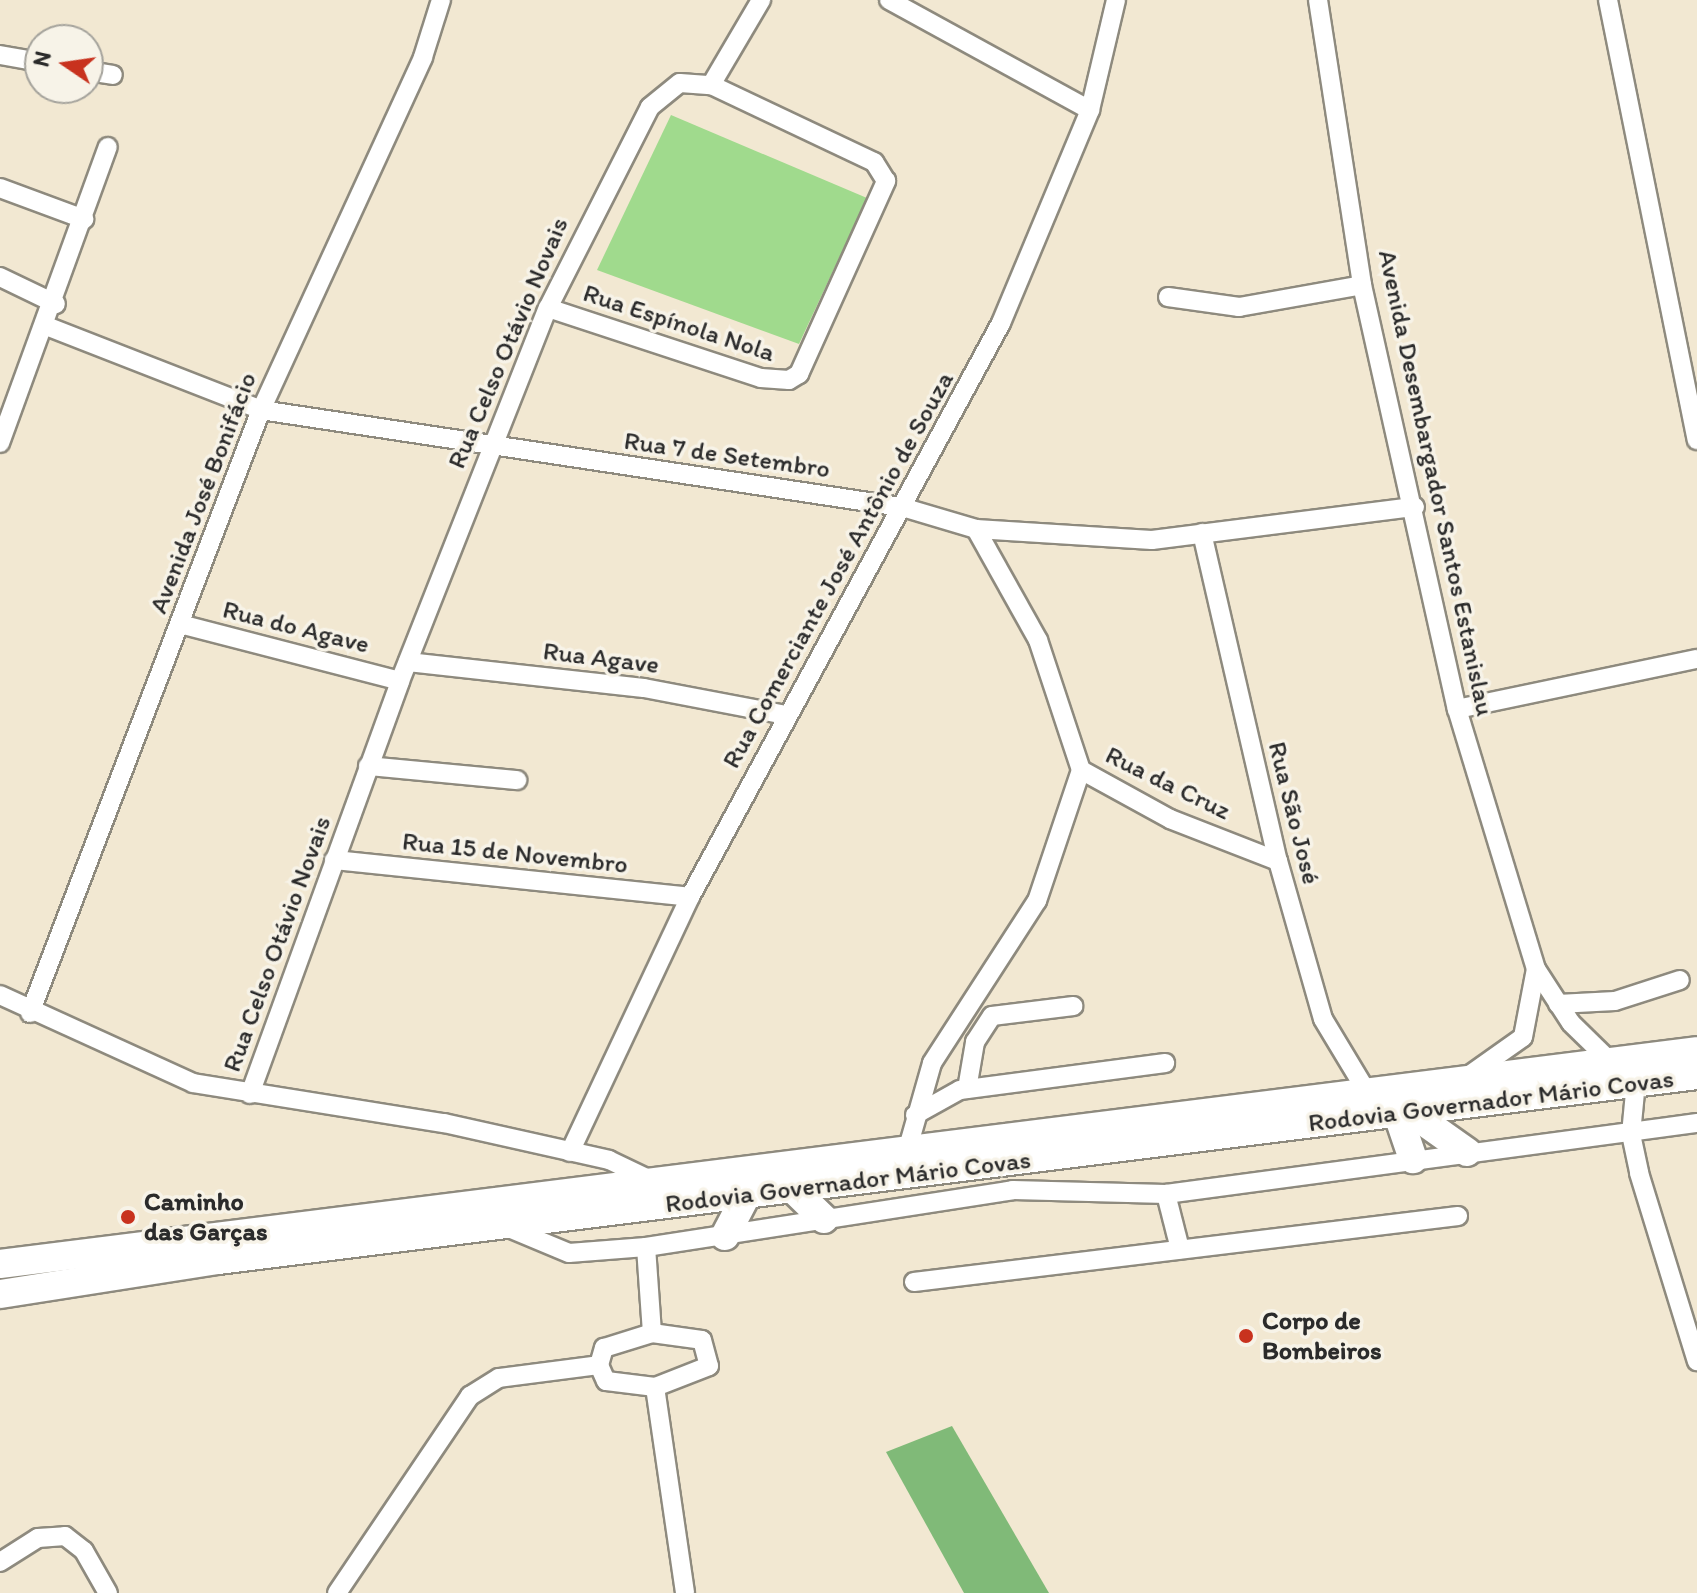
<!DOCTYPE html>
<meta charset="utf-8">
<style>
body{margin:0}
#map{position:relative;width:1697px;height:1593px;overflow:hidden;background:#f2e8d2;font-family:Itim,sans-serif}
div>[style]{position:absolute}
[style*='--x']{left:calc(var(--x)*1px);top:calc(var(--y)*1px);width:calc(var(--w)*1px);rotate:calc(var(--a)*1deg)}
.green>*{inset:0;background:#a0da8d}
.forest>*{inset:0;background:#80ba78}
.roads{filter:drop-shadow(2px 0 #8e8a7e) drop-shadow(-2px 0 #8e8a7e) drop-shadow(0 2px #8e8a7e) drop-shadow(0 -2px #8e8a7e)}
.minor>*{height:18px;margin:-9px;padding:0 9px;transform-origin:9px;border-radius:9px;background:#fff}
.highway>*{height:28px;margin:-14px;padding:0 14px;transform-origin:14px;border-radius:14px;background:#fff}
.dots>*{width:22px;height:22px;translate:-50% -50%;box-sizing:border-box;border:4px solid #f7f3e8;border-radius:50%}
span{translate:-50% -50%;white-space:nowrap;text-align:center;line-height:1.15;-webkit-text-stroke:7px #f7f3e8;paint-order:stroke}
.street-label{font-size:26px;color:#2b2b2b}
.poi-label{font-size:26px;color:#2b2b2b;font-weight:700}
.left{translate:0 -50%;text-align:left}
.north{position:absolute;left:24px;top:24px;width:80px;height:80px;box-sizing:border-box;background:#f7f3e8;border:2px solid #a5a39c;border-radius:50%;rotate:283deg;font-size:22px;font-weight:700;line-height:32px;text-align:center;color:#2b2b2b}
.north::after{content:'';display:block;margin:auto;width:28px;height:36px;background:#c8321e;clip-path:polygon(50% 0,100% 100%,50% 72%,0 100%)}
</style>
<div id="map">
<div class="green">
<i style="clip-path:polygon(671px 115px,867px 198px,799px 344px,597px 270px)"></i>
</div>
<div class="forest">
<i style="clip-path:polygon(952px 1426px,1049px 1593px,964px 1593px,886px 1452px)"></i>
</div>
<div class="roads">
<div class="minor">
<i style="--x:889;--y:0;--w:229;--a:28.7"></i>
<i style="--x:1318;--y:0;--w:288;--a:81.2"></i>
<i style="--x:1362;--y:285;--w:435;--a:77.4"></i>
<i style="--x:1457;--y:709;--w:272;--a:73.1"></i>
<i style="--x:1536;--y:969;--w:64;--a:57.1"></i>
<i style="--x:1571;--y:1023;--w:56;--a:44.3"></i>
<i style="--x:1608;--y:0;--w:449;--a:78.6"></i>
<i style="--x:0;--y:55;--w:41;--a:9.9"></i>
<i style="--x:88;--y:71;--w:25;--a:9"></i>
<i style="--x:0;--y:188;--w:90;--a:20.3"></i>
<i style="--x:0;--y:277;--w:62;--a:25.7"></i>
<i style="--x:1168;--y:297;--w:72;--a:8"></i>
<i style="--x:1239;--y:307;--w:125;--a:-10.1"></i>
<i style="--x:548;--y:308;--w:224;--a:18.2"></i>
<i style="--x:761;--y:378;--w:28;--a:4"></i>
<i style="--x:789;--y:380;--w:12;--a:-31"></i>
<i style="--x:799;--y:374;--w:212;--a:-65.7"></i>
<i style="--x:886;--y:181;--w:22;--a:-122"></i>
<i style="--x:874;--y:162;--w:180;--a:-154.7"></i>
<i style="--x:46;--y:326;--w:231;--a:21.3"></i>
<i style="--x:261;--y:410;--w:648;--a:8.61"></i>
<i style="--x:902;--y:507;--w:77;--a:16.6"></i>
<i style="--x:976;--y:529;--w:176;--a:3.6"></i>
<i style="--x:1152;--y:540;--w:265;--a:-7.2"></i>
<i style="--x:0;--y:443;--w:315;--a:-70"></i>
<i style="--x:1202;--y:533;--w:337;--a:77"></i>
<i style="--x:1278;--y:861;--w:164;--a:74.1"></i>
<i style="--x:1323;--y:1019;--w:85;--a:58.9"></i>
<i style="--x:180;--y:624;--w:227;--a:14.5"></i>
<i style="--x:408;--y:662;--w:237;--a:6.3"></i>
<i style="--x:644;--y:688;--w:145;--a:10.8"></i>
<i style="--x:1457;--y:709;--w:245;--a:-11.8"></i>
<i style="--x:368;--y:766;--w:150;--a:5.4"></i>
<i style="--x:1081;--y:770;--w:102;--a:28.8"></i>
<i style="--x:1170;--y:819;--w:116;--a:21.3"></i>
<i style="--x:334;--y:860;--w:358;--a:5.9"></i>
<i style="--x:0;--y:995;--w:212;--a:24.5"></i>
<i style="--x:193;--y:1083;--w:254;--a:9.1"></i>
<i style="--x:444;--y:1123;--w:169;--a:12.6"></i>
<i style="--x:609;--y:1160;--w:51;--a:25.6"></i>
<i style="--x:1558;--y:1004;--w:57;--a:-3"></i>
<i style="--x:1615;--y:1001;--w:68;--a:-17.9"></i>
<i style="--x:30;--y:1013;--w:646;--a:-69.04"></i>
<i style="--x:261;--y:410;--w:388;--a:-65.3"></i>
<i style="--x:423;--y:57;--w:60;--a:-72.5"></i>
<i style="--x:1468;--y:1076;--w:67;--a:-35.3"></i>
<i style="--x:1523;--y:1037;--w:69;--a:-79.2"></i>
<i style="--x:1636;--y:1082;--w:52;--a:95.5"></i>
<i style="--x:1631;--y:1134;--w:40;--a:78"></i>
<i style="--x:1639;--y:1173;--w:197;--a:72.9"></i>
<i style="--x:967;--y:1089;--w:48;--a:-80.3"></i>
<i style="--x:975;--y:1042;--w:31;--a:-57"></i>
<i style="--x:992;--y:1016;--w:82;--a:-7"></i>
<i style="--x:250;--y:1094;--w:439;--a:-70"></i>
<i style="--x:400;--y:681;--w:401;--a:-68.4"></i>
<i style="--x:548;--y:308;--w:225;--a:-63.1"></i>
<i style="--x:650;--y:107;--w:38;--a:-39"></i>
<i style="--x:680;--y:83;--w:31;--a:4"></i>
<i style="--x:711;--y:85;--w:99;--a:-59.5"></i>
<i style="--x:915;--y:1115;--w:51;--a:-29.1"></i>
<i style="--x:960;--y:1090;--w:207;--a:-7.5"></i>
<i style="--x:907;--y:1151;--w:91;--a:-74.1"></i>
<i style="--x:932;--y:1063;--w:193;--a:-57.1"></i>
<i style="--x:1037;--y:901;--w:138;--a:-71.4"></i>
<i style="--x:1081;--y:770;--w:137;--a:-108.3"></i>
<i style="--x:1038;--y:640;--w:127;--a:-119.2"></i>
<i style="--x:570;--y:1152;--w:282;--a:-64.8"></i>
<i style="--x:690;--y:897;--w:653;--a:-61.55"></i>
<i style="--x:1001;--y:323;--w:231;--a:-67.3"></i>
<i style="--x:1090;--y:110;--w:113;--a:-76.7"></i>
<i style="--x:1166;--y:1194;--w:57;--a:75.7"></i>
<i style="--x:504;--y:1226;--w:70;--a:22.6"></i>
<i style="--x:569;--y:1253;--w:77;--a:-4.5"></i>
<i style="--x:646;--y:1247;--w:371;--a:-8.8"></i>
<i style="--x:1013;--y:1190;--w:153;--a:1.5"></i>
<i style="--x:1166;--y:1194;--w:536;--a:-7.62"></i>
<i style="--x:646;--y:1247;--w:86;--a:86"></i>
<i style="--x:914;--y:1282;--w:548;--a:-6.92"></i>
<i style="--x:652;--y:1333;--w:50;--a:8"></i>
<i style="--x:702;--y:1340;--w:27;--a:75"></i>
<i style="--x:709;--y:1366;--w:58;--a:158.7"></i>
<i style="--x:655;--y:1387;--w:49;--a:-173"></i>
<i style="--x:606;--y:1381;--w:17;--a:-114"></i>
<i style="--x:599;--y:1365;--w:18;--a:-74"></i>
<i style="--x:604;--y:1348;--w:50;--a:-17.4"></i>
<i style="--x:655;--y:1387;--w:208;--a:81.7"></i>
<i style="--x:0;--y:1562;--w:45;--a:-32.3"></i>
<i style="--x:38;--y:1538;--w:27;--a:-4"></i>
<i style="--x:65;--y:1536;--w:24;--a:38"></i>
<i style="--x:84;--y:1551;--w:48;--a:60.3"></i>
<i style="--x:337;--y:1593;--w:238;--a:-56"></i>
<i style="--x:470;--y:1396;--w:34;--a:-32"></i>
<i style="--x:499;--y:1378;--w:101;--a:-7.4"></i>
</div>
<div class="highway">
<i style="--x:1409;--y:1111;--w:71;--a:35.3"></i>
<i style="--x:1397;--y:1112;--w:50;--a:71.2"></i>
<i style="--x:793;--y:1189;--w:43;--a:44.1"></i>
<i style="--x:725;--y:1236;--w:47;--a:-62.4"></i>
<i style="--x:0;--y:1264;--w:1710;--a:-7.15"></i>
<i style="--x:0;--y:1294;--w:221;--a:-8.9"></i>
<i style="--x:218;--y:1260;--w:1491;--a:-7.13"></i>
</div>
</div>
<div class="dots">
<i style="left:128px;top:1217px;background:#c8321e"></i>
<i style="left:1246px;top:1336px;background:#c8321e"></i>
</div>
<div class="street-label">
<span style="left:679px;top:323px;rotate:18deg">Rua Espínola Nola</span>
<span style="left:508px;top:343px;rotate:-67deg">Rua Celso Otávio Novais</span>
<span style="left:727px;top:455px;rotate:8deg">Rua 7 de Setembro</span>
<span style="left:1436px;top:483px;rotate:78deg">Avenida Desembargador Santos Estanislau</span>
<span style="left:203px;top:493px;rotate:-69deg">Avenida José Bonifácio</span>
<span style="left:838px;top:570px;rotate:-61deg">Rua Comerciante José Antônio de Souza</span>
<span style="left:296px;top:627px;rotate:14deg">Rua do Agave</span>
<span style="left:601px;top:658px;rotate:7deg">Rua Agave</span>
<span style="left:1168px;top:783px;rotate:26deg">Rua da Cruz</span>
<span style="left:1294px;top:813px;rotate:76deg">Rua São José</span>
<span style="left:515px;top:853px;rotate:6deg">Rua 15 de Novembro</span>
<span style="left:277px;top:944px;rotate:-70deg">Rua Celso Otávio Novais</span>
<span style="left:1491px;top:1101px;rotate:-7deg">Rodovia Governador Mário Covas</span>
<span style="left:848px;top:1182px;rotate:-7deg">Rodovia Governador Mário Covas</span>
</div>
<div class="poi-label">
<span class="left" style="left:144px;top:1217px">Caminho<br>das Garças</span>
<span class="left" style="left:1262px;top:1336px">Corpo de<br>Bombeiros</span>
</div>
<div class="north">N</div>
</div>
